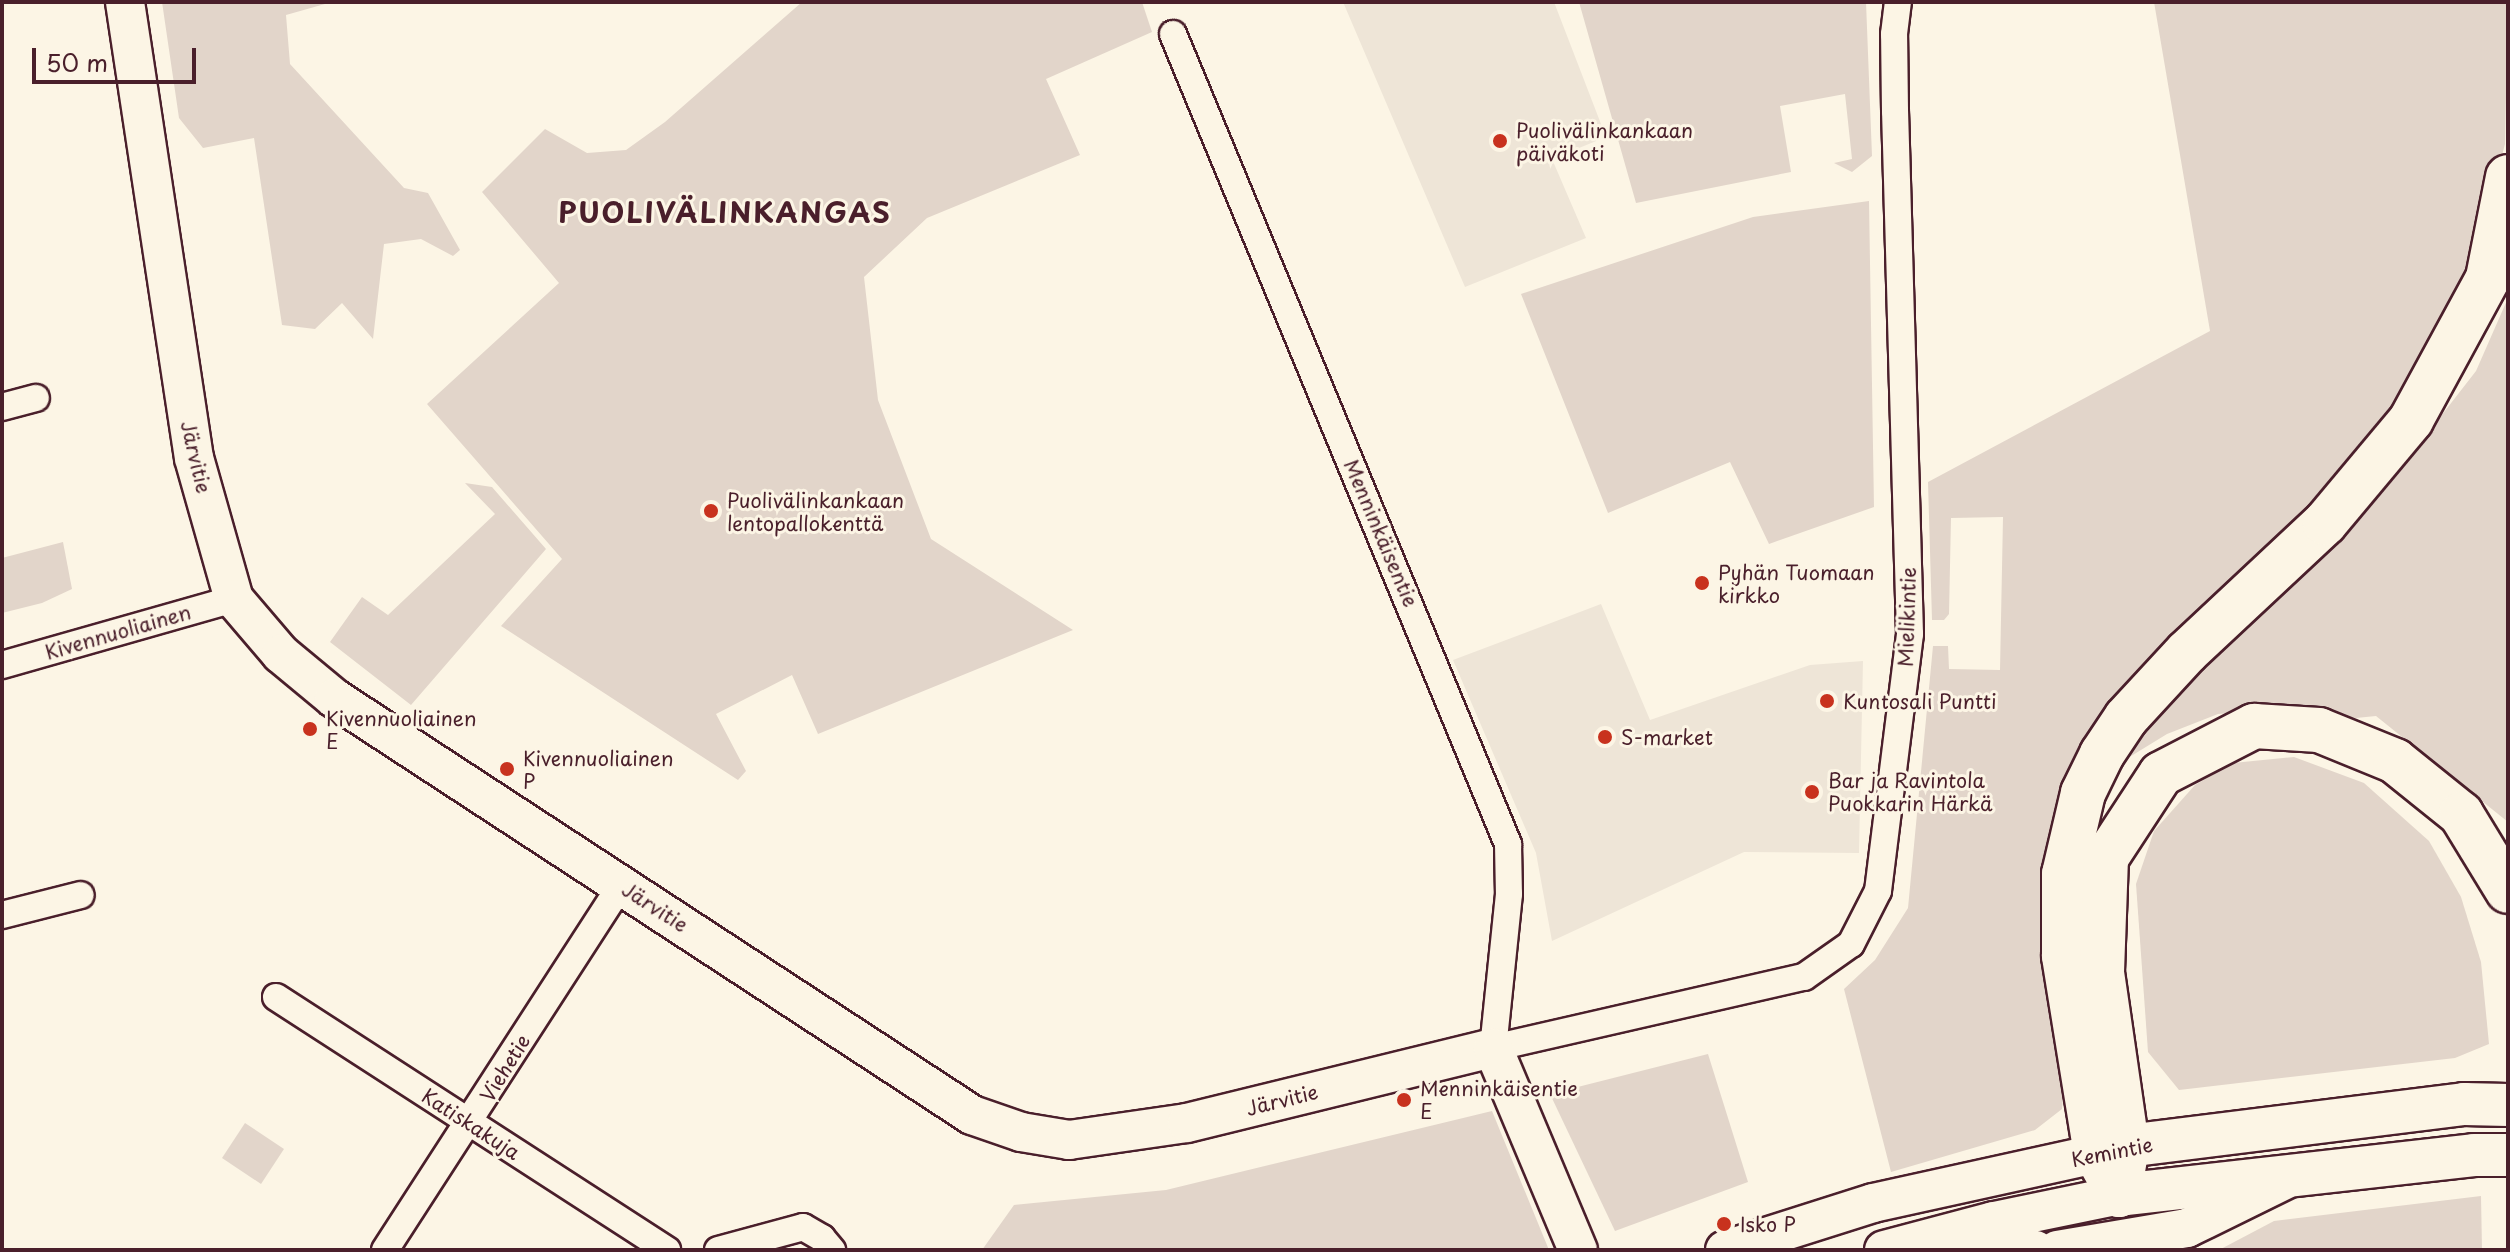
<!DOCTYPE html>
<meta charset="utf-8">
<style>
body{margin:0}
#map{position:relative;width:2510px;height:1252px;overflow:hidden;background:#fcf5e5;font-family:"Playpen Sans",sans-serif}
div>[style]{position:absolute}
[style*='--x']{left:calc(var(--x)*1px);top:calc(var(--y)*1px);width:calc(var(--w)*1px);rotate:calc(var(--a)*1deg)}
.built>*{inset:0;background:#eee5d7}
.green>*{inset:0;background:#e2d5ca}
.roads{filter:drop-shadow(2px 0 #4a1f2b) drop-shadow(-2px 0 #4a1f2b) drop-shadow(0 2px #4a1f2b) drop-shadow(0 -2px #4a1f2b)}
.street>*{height:26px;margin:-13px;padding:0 13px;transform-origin:13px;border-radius:13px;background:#fcf5e5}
.secondary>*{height:38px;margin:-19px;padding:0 19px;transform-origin:19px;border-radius:19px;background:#fcf5e5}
.primary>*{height:42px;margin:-21px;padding:0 21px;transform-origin:21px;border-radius:21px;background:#fcf5e5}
.highway>*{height:44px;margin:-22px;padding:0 22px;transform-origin:22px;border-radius:22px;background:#fcf5e5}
.dots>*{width:22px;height:22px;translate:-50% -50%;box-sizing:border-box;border:4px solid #fcf5e5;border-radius:50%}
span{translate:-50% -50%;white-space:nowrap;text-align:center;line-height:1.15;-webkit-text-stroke:6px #fcf5e5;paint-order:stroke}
.poi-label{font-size:20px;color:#4a1f2b}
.left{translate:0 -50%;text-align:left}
.street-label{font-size:20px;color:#4a1f2b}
.district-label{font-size:28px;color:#4a1f2b;font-weight:700;letter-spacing:2px}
.frame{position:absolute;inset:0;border:4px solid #4a1f2b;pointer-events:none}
.scale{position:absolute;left:32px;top:48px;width:164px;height:36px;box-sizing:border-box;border:4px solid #4a1f2b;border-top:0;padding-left:10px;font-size:24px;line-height:28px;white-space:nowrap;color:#4a1f2b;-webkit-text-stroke:6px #fcf5e5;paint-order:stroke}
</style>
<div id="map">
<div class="built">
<i style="clip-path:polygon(1343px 2px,1554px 2px,1606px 137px,1552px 159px,1586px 238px,1465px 287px)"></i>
<i style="clip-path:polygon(1601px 604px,1650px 720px,1810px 665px,1863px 661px,1859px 853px,1744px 852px,1552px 941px,1536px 853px,1453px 660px)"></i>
</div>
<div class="green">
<i style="clip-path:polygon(162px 2px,332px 2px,286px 15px,290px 64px,404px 188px,428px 193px,460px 250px,453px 256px,421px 239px,384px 244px,373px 339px,342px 303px,315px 329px,282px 325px,254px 138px,203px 148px,179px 118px)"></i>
<i style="clip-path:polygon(802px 2px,1142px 2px,1152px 32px,1046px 79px,1080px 155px,927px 218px,864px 277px,878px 400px,931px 539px,1073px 630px,818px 734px,792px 675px,716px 714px,746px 771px,738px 780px,501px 626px,562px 559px,427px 404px,559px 283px,482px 192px,545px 129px,587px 153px,626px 150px,665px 122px)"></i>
<i style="clip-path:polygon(1579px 2px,1866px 2px,1872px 156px,1852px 172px,1834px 163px,1852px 159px,1845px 94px,1780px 106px,1791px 172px,1636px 203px)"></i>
<i style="clip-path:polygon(2154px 2px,2508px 2px,2505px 144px,2472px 269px,2399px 411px,2091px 750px,2062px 1109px,2035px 1130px,1891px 1172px,1844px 989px,1875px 960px,1908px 908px,1933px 646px,1948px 646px,1949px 669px,2000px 670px,2003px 517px,1951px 518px,1949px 614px,1944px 620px,1932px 620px,1928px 482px,2210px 331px)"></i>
<i style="clip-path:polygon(1869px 201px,1874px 507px,1769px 544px,1730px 462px,1608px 513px,1521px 294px,1753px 217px)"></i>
<i style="clip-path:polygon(2508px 298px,2508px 822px,2376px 716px,2356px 718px,2287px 708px,2218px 714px,2167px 734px,2110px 769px,2124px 738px,2392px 479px,2476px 371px)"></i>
<i style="clip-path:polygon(465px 483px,492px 487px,546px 549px,411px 705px,330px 642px,362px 597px,388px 615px,495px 514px)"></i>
<i style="clip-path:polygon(63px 542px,72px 589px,42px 603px,2px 613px,2px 558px)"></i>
<i style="clip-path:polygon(2294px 757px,2364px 783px,2429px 841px,2461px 897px,2481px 962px,2489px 1044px,2455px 1058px,2179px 1090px,2148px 1052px,2136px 884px,2154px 831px,2195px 785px,2233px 763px)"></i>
<i style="clip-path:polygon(1708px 1054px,1748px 1182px,1615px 1231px,1550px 1094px)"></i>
<i style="clip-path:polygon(1492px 1111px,1549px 1250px,982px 1250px,1014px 1205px,1166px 1190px)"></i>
<i style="clip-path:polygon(245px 1123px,284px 1149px,261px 1184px,222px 1158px)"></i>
<i style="clip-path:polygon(2481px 1196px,2482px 1250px,2219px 1250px,2274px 1221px)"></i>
</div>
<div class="roads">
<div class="street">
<i style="--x:1173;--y:34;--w:877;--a:67.53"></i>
<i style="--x:1508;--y:844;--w:50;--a:88.9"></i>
<i style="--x:1509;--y:894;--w:155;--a:95.9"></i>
<i style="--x:1493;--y:1048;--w:319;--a:-12.9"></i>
<i style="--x:1804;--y:977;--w:57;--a:-35.1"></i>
<i style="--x:1851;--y:944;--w:59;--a:-63"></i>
<i style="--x:1878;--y:891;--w:259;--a:-82.9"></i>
<i style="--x:1910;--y:634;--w:523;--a:-91.64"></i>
<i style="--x:1895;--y:111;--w:77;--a:-90.7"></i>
<i style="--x:1894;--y:34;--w:32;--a:-83"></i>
<i style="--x:2;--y:407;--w:35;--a:-15"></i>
<i style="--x:2;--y:665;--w:241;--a:-15.9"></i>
<i style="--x:2;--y:915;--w:81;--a:-14.2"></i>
<i style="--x:276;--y:997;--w:466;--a:32.9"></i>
<i style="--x:385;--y:1250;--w:435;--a:-57.1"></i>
<i style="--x:718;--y:1250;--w:88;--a:-15.1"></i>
<i style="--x:803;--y:1227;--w:22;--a:30"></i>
<i style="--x:822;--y:1238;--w:16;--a:50"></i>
</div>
<div class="secondary">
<i style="--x:125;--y:2;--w:461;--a:81.4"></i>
<i style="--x:194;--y:458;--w:147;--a:74.2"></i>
<i style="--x:234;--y:599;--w:72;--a:49.5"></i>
<i style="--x:281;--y:654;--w:69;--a:39.7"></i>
<i style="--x:334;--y:698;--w:762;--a:33.17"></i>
<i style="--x:972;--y:1115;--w:52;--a:19.1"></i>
<i style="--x:1021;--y:1132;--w:49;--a:9.5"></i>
<i style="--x:1069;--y:1140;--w:119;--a:-8.2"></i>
<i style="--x:1187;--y:1123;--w:315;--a:-13.8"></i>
<i style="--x:1493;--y:1048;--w:219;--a:67.2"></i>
<i style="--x:1953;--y:1242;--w:83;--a:5.5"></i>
<i style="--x:1725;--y:1250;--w:155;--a:-17.6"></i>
<i style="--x:1873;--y:1203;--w:228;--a:-12.4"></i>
<i style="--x:1884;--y:1250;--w:114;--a:-14.8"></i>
<i style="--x:1994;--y:1221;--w:128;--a:-11.7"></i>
<i style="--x:2057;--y:1250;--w:132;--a:-9.6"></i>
<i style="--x:2187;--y:1228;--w:109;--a:-26.1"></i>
</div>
<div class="primary">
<i style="--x:2096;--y:1154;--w:32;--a:-14"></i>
<i style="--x:2127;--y:1146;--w:340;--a:-7.1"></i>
<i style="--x:2464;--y:1104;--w:44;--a:1.3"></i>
<i style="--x:2119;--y:1195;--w:357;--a:-6.4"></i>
<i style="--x:2474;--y:1155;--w:34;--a:0"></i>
</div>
<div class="highway">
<i style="--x:2119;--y:1195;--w:47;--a:-119.3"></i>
<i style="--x:2096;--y:1154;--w:201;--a:-99.2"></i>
<i style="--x:2064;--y:956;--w:82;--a:-90"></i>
<i style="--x:2064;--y:874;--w:83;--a:-76.8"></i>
<i style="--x:2083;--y:793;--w:43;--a:-64"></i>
<i style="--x:2102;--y:754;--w:43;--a:-56.3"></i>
<i style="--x:2126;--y:718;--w:90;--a:-47.3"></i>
<i style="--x:2187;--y:652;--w:189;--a:-43.1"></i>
<i style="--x:2325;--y:523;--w:134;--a:-50.1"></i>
<i style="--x:2411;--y:420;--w:162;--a:-61.5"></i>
<i style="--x:2488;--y:278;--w:103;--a:-78.8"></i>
<i style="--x:2119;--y:1195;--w:50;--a:-80.7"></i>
<i style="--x:2127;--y:1146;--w:176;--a:-98.2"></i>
<i style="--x:2102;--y:972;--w:114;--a:-88"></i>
<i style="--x:2106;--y:858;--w:100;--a:-56.8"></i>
<i style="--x:2161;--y:774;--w:105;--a:-27.3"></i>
<i style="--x:2254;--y:726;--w:65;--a:3.5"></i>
<i style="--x:2319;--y:730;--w:82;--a:22.2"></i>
<i style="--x:2395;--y:761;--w:85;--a:38.8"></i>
<i style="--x:2461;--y:814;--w:90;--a:58.6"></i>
</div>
</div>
<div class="dots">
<i style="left:1500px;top:141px;background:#c8321e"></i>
<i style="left:711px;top:511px;background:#c8321e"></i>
<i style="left:1702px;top:583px;background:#c8321e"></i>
<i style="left:1827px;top:701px;background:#c8321e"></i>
<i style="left:310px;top:729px;background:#c8321e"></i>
<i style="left:1605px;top:737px;background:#c8321e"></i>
<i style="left:507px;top:769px;background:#c8321e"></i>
<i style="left:1812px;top:792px;background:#c8321e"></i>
<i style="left:1404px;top:1100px;background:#c8321e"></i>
<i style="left:1724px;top:1224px;background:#c8321e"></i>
</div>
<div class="poi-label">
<span class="left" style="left:1516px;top:142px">Puolivälinkankaan<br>päiväkoti</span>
<span class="left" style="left:727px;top:512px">Puolivälinkankaan<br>lentopallokenttä</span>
<span class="left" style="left:1718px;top:584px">Pyhän Tuomaan<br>kirkko</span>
<span class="left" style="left:1843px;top:701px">Kuntosali Puntti</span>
<span class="left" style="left:326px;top:730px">Kivennuoliainen<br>E</span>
<span class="left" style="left:1621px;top:737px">S-market</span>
<span class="left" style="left:523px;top:770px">Kivennuoliainen<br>P</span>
<span class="left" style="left:1828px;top:792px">Bar ja Ravintola<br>Puokkarin Härkä</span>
<span class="left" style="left:1420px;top:1100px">Menninkäisentie<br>E</span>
<span class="left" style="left:1740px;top:1224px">Isko P</span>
</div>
<div class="street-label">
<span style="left:196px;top:457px;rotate:77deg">Järvitie</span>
<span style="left:1381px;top:533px;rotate:67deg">Menninkäisentie</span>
<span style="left:1907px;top:617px;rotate:-88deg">Mielikintie</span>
<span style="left:118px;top:632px;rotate:-16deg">Kivennuoliainen</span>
<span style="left:655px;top:907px;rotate:33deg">Järvitie</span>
<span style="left:505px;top:1068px;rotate:-58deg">Viehetie</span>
<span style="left:1282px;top:1100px;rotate:-14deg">Järvitie</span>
<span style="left:471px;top:1124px;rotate:33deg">Katiskakuja</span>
<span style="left:2112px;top:1152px;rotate:-11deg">Kemintie</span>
</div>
<div class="district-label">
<span style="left:725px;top:212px">PUOLIVÄLINKANGAS</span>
</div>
<div class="frame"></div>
<div class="scale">50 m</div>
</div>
